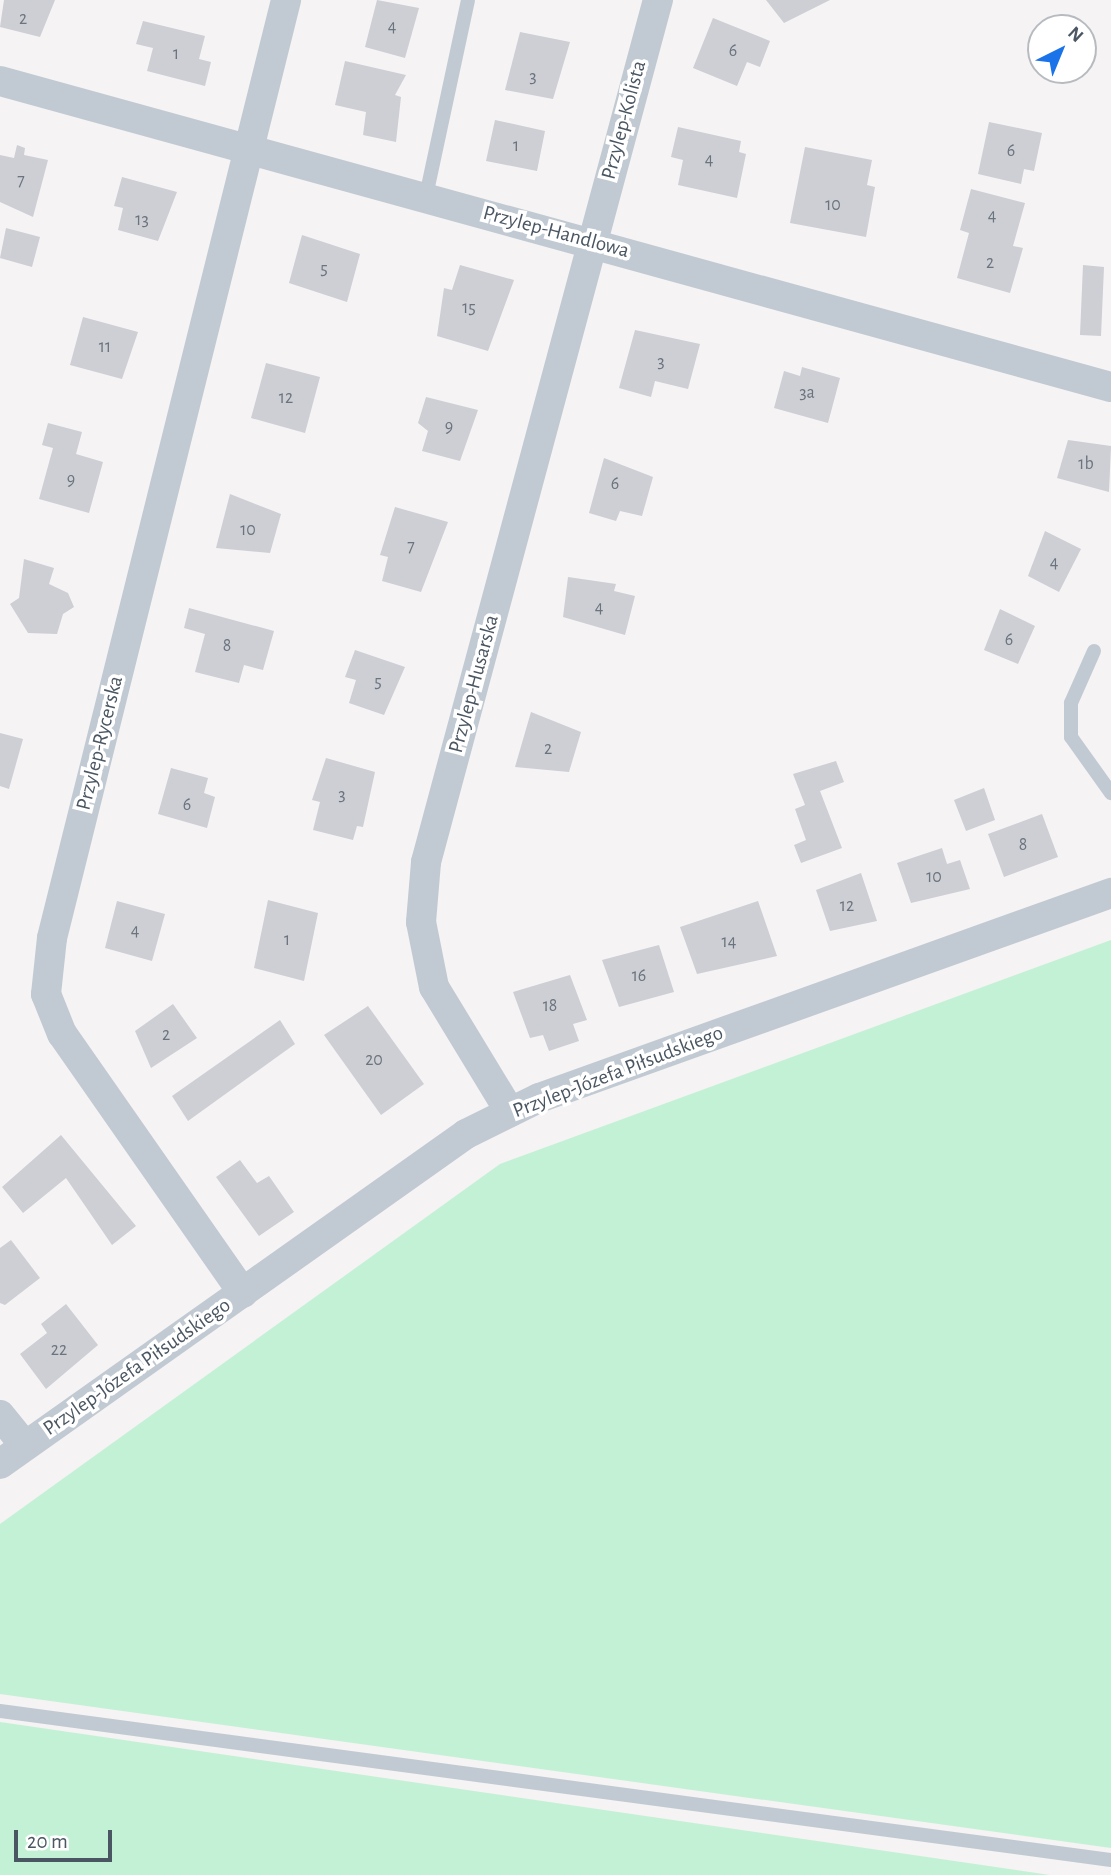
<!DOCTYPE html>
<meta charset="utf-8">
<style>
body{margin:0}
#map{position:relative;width:1111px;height:1875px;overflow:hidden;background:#f5f3f3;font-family:"Alegreya Sans",sans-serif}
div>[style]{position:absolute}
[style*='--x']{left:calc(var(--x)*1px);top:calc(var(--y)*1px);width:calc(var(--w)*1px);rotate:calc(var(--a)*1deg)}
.green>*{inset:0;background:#c3f1d5}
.building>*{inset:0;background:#cdcfd5}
.service>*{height:14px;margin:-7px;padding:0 7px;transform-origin:7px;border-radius:7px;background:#c1cad2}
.minor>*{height:30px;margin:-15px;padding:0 15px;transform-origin:15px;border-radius:15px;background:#c1cad2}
span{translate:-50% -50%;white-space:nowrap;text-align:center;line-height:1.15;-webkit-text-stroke:7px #fff;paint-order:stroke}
.number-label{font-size:18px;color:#6b747e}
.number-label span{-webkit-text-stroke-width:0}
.street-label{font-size:21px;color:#4a5661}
.north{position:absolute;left:1027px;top:14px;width:70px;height:70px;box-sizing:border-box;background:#fff;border:2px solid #b7bbc0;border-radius:50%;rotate:43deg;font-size:19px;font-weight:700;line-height:28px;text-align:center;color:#4a5661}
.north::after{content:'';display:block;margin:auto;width:24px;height:32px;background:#1a73e8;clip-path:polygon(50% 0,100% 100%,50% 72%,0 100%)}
.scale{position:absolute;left:14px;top:1830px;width:98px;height:32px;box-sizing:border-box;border:4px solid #4a5661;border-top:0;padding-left:9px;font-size:21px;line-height:24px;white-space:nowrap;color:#4a5661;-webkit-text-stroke:5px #fff;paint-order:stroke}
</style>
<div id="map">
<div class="green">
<i style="clip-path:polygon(1111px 940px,1111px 1848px,0 1694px,0 1524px,500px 1164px)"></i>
<i style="clip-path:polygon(0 1722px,1050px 1875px,0 1875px)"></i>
</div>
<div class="building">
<i style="clip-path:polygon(4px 0,55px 0,40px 37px,0 27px)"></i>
<i style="clip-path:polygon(377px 0,419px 8px,405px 58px,365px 47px)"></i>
<i style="clip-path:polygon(766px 0,830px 0,784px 23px)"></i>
<i style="clip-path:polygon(713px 18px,770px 41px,760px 67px,747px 62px,737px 86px,693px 68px)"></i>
<i style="clip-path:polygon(143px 21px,205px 36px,199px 59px,211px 62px,205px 86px,147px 71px,153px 48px,136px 44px)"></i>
<i style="clip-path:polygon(520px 32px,570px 42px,553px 99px,505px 90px)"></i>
<i style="clip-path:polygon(345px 61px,406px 75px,395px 95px,401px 97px,396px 142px,363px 135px,366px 112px,335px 105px)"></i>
<i style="clip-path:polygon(495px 120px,545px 131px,537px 171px,486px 161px)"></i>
<i style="clip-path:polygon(989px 122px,1042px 133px,1034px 171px,1024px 169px,1021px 184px,978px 174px)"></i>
<i style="clip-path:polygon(678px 127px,741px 141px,739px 152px,746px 154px,737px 198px,678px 185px,683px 160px,671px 157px)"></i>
<i style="clip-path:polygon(17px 145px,25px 148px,24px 155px,48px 160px,33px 217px,0 202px,0 155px,14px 158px)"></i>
<i style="clip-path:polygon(805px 147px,872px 160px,867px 185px,875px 187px,866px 237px,790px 223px)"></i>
<i style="clip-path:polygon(122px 177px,177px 192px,158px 241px,118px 230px,123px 208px,114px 206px)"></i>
<i style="clip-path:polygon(971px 189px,1025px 203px,1013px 246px,1023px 248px,1010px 293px,957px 278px,969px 233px,960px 230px)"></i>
<i style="clip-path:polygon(6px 228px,40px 237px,32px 267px,0 258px)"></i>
<i style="clip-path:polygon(302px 235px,360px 254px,347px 302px,289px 283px)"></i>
<i style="clip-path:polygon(460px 265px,514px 280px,488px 351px,437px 336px,444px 288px,452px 290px)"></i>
<i style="clip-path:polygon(1083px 265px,1104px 267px,1101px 336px,1080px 335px)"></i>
<i style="clip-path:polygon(83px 317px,138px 332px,122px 379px,70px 365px)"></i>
<i style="clip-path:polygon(635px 330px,700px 344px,688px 389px,655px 381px,651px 397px,619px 388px)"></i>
<i style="clip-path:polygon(266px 363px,320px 377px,305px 433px,251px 418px)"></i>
<i style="clip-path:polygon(802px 367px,840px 378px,828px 423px,774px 408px,784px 371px,800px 376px)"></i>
<i style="clip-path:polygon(426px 397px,478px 410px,460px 461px,422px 451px,428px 431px,418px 423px)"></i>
<i style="clip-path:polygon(48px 423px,82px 432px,76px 454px,103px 462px,89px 513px,39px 499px,53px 448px,42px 445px)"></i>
<i style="clip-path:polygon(1068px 440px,1111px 446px,1109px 492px,1057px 478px)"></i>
<i style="clip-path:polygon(604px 458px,653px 477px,642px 516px,620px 511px,616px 521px,589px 513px)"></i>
<i style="clip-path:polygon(230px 494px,281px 514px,270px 553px,216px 548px)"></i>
<i style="clip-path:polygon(395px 507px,448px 522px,421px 592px,382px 581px,388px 557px,380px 555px)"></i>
<i style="clip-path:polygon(1045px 531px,1081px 549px,1059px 592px,1028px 576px)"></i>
<i style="clip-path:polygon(24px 559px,54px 568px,49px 584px,68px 593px,74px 607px,63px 614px,57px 634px,28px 633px,10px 604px,19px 598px)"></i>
<i style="clip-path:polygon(568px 577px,616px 584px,614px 591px,635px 596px,625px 635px,563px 617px)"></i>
<i style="clip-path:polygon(189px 608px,274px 631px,263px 670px,244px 665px,239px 683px,195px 672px,205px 634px,184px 628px)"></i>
<i style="clip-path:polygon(1000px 609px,1035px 626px,1018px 664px,984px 650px)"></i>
<i style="clip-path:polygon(355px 650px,405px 667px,384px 715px,349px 703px,356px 680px,345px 677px)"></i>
<i style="clip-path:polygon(531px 712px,581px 732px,569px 772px,515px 767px)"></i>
<i style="clip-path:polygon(0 733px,23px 739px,9px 789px,0 786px)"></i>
<i style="clip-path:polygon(326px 758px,375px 772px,363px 827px,357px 826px,353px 840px,313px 830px,320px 802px,312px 800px)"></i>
<i style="clip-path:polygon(836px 761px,844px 782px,820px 791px,842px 848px,801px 863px,794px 845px,806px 840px,795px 809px,805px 805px,793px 774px)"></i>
<i style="clip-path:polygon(171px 768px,208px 778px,204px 793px,215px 797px,207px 828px,158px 814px)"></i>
<i style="clip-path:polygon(984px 788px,995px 820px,966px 831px,954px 800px)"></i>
<i style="clip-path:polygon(1042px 814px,1058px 857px,1004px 877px,988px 834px)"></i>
<i style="clip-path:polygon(942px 848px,947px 864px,960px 860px,970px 889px,911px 903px,897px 863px)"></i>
<i style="clip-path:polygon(861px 873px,877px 921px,830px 931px,816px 890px)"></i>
<i style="clip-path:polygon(268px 900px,318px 913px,304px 981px,254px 968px)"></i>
<i style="clip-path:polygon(117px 901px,165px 914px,152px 961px,105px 948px)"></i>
<i style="clip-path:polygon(758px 901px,777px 956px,697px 974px,680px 927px)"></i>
<i style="clip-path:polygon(659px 945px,674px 992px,619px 1007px,602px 960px)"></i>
<i style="clip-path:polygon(570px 975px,587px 1020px,573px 1024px,579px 1041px,549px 1051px,543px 1035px,530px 1038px,513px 992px)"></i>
<i style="clip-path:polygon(173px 1004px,197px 1038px,151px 1068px,135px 1031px)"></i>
<i style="clip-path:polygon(368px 1006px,424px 1084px,381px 1115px,324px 1035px)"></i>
<i style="clip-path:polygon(280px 1020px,295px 1044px,188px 1121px,172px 1096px)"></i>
<i style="clip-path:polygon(61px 1135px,136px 1226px,112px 1245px,66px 1178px,23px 1213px,2px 1187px)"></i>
<i style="clip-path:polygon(240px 1160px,257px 1183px,269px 1176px,294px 1212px,259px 1236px,216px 1177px)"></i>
<i style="clip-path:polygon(11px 1240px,40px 1278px,5px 1305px,0 1303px,0 1248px)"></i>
<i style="clip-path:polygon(66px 1304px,98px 1345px,46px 1389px,20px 1354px,47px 1333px,41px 1324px)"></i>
</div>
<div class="service">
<i style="--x:426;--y:196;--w:200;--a:-77.9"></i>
<i style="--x:1094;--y:651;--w:57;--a:113.9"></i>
<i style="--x:1071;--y:703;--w:34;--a:90"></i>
<i style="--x:1071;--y:737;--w:69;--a:54.5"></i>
<i style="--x:0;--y:1711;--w:1121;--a:7.64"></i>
</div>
<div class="minor">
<i style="--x:0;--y:81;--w:1152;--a:15.4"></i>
<i style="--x:510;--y:1112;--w:146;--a:-121.3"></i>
<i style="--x:434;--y:987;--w:66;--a:-101.3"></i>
<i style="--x:421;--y:922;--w:60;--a:-85.2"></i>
<i style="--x:426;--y:862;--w:893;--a:-74.94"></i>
<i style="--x:243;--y:1293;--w:316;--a:-124.9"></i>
<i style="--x:62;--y:1034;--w:43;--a:-111.8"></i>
<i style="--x:46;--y:994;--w:56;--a:-83.9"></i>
<i style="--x:52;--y:938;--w:967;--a:-75.99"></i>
<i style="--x:0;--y:1415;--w:38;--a:51"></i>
<i style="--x:0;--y:1464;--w:571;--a:-35.3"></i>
<i style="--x:466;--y:1134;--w:81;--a:-26.3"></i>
<i style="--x:539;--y:1098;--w:608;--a:-19.72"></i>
</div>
<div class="number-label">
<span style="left:23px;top:19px">2</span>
<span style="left:392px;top:27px">4</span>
<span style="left:733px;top:51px">6</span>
<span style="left:176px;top:54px">1</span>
<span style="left:533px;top:77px">3</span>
<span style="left:516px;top:146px">1</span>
<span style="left:1011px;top:151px">6</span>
<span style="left:709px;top:160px">4</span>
<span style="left:21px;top:181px">7</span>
<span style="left:833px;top:205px">10</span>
<span style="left:992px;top:216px">4</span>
<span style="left:142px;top:220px">13</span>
<span style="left:990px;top:263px">2</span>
<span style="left:324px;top:269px">5</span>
<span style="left:469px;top:308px">15</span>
<span style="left:105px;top:347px">11</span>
<span style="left:661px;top:362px">3</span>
<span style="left:807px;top:393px">3a</span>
<span style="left:286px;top:398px">12</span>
<span style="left:449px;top:427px">9</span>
<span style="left:1086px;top:464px">1b</span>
<span style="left:71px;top:480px">9</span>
<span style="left:615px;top:484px">6</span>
<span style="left:248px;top:530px">10</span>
<span style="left:411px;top:547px">7</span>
<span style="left:1054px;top:563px">4</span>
<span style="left:599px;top:608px">4</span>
<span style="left:1009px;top:640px">6</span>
<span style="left:227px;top:646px">8</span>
<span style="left:378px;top:682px">5</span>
<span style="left:548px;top:749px">2</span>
<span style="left:342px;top:795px">3</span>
<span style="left:187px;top:805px">6</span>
<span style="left:1023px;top:845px">8</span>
<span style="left:934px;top:877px">10</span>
<span style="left:847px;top:906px">12</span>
<span style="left:135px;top:931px">4</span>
<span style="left:287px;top:940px">1</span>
<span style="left:729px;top:942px">14</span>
<span style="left:639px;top:976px">16</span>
<span style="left:550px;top:1006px">18</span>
<span style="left:166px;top:1035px">2</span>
<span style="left:374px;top:1060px">20</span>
<span style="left:59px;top:1350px">22</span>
</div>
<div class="street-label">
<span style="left:624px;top:120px;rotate:-75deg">Przylep-Kolista</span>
<span style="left:556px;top:232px;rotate:15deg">Przylep-Handlowa</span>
<span style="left:474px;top:684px;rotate:-75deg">Przylep-Husarska</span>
<span style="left:100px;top:743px;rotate:-76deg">Przylep-Rycerska</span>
<span style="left:618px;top:1072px;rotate:-21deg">Przylep-Józefa Piłsudskiego</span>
<span style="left:137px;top:1367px;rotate:-35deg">Przylep-Józefa Piłsudskiego</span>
</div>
<div class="north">N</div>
<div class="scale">20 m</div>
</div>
